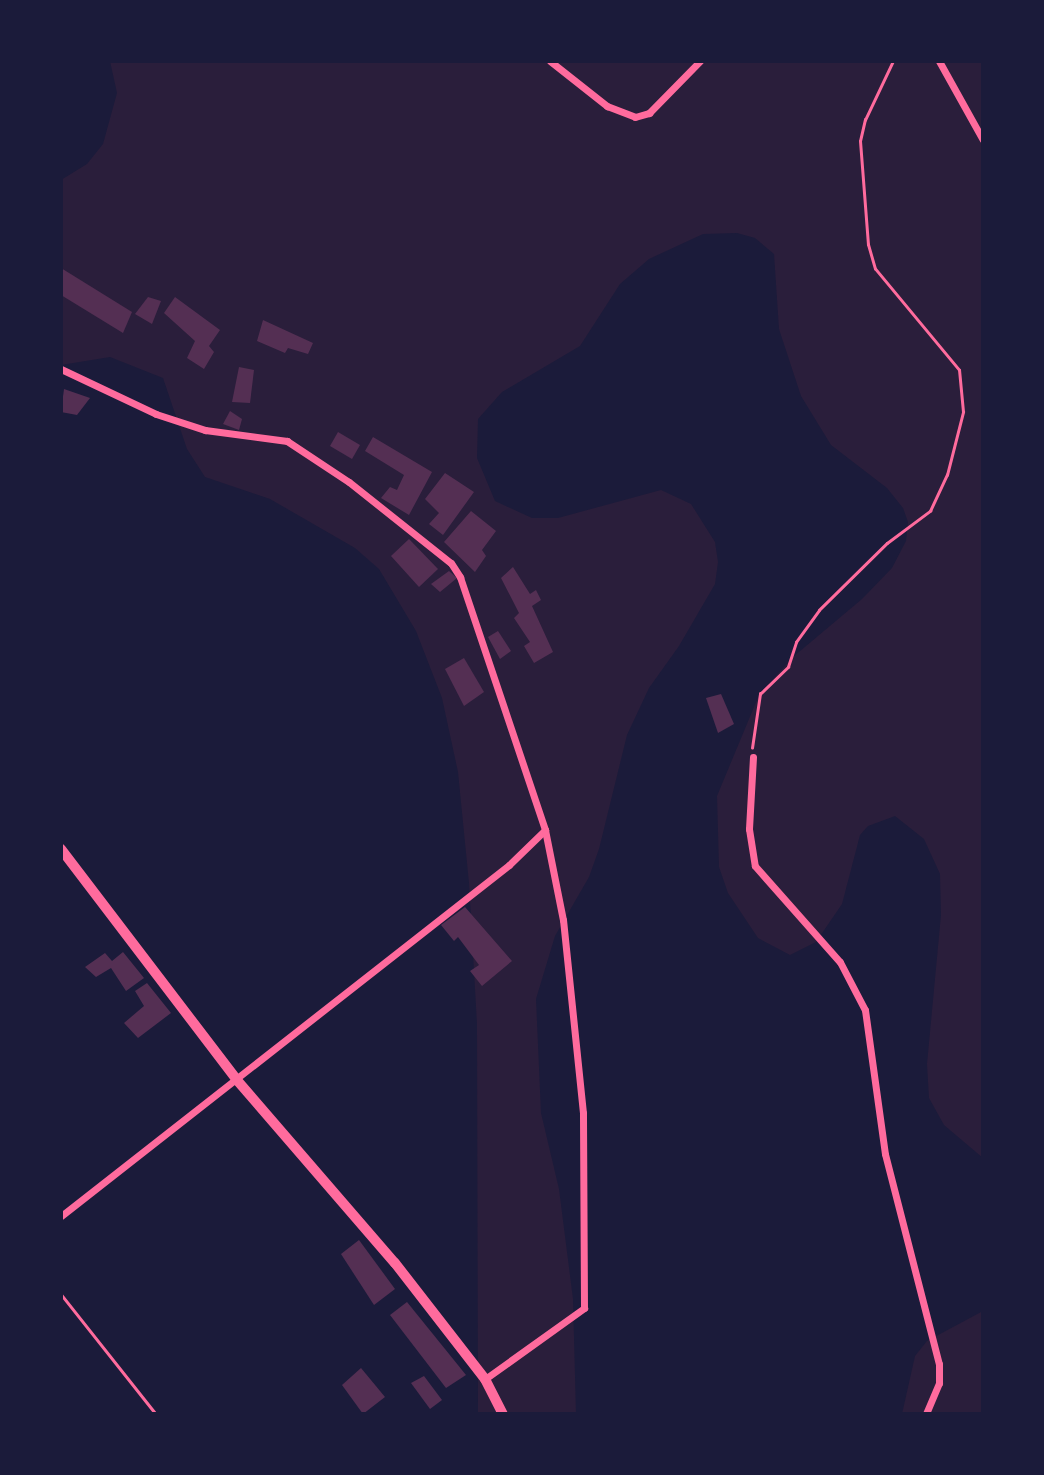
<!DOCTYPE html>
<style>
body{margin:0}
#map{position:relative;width:1044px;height:1475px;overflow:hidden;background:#1b1b3a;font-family:Commissioner,sans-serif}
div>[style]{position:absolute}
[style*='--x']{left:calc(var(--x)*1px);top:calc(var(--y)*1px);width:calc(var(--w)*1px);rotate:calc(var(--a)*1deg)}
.green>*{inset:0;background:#2a1e3b}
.building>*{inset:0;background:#542f53}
.path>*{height:2.5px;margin:-1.25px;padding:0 1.25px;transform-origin:1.25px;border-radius:1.25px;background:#ff6b9d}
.minor>*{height:7px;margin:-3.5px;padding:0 3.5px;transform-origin:3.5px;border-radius:3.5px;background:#ff6b9d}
.tertiary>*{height:10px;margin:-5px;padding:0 5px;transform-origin:5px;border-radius:5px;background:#ff6b9d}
span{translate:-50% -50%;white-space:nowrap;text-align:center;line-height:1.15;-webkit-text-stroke:5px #1b1b3a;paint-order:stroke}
.frame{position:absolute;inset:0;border:63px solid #1b1b3a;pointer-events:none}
</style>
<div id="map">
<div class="green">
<i style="clip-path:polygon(110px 61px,983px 61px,983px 1158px,944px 1125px,929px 1098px,927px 1064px,941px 915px,940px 874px,924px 839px,895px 816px,868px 826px,860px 835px,842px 904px,816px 942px,790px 955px,758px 938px,728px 893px,719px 867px,717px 796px,759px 695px,793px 657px,862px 599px,892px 568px,906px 541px,908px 522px,903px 508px,887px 488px,831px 445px,801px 396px,779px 329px,774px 254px,755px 238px,737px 233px,703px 234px,649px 259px,620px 284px,580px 346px,502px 392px,478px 419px,477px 458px,495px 501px,532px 518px,558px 518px,661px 490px,691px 504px,715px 542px,718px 562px,715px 584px,679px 646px,649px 688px,627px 735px,599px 849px,589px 877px,555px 936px,536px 999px,541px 1113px,559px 1189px,573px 1299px,576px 1414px,478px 1414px,477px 1024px,469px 883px,458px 772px,442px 698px,416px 631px,379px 569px,355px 548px,270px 499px,205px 477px,187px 449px,163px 378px,110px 357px,61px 365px,61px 180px,87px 164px,103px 144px,117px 93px)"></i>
<i style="clip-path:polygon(983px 1311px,983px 1414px,902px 1414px,915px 1356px,927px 1341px)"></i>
</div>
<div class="building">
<i style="clip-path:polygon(61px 268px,132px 312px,123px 333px,61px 295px)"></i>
<i style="clip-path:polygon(148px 297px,161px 301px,152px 324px,135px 314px)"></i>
<i style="clip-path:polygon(175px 297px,220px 330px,209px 346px,214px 352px,204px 369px,187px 358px,195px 341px,164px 313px)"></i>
<i style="clip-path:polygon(263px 320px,313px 343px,308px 354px,288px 348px,285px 353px,257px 341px)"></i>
<i style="clip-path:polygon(239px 367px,254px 370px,250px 403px,232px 402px)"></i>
<i style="clip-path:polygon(64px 389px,90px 398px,77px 415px,61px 412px)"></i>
<i style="clip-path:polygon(230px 411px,242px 419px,239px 430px,223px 424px)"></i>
<i style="clip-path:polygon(338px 432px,360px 445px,352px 459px,330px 446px)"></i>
<i style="clip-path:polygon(373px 437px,432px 472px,409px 515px,381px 498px,390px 487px,397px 490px,404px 475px,365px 451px)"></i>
<i style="clip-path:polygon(445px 473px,474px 492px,443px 535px,429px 524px,439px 513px,425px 499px)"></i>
<i style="clip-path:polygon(471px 511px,496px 531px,482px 550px,486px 556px,475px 572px,444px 542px)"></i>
<i style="clip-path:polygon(409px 539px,438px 569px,419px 587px,391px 556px)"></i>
<i style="clip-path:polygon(513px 567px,530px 594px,536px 590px,541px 600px,532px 606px,553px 652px,534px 663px,524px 646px,530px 642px,514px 618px,519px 613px,501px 578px)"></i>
<i style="clip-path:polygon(449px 571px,457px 578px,440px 592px,431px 584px)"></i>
<i style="clip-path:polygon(498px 631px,511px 651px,500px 659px,488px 637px)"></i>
<i style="clip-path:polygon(464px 658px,484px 692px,464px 706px,445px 669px)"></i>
<i style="clip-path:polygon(721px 694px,734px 724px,718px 733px,706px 698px)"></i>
<i style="clip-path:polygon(465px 907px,512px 961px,482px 986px,470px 971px,479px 965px,458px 937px,454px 941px,441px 925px)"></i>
<i style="clip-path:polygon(123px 952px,144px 978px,126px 991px,111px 968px,96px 977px,85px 967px,105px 953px,112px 961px)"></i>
<i style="clip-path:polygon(147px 983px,171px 1013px,138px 1038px,124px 1023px,144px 1006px,135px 991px)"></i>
<i style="clip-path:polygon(359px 1240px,395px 1289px,374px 1305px,341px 1254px)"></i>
<i style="clip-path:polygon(407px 1302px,466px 1375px,446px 1388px,390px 1315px)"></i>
<i style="clip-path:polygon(361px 1368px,385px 1397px,363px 1414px,342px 1385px)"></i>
<i style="clip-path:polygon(424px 1376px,442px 1400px,430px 1409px,411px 1383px)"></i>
</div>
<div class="path">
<i style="--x:752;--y:748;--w:55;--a:-81.6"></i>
<i style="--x:760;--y:694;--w:39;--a:-44"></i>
<i style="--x:788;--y:667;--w:26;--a:-72"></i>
<i style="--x:796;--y:642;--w:39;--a:-54"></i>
<i style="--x:819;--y:610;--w:95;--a:-44.6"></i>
<i style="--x:887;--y:543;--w:54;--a:-36.7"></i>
<i style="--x:930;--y:511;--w:40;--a:-65"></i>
<i style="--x:947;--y:475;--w:65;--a:-75.7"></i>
<i style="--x:963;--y:412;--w:42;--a:-95.4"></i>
<i style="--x:959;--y:370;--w:131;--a:-129.7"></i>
<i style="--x:875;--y:269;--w:25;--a:-106"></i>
<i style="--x:868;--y:245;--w:104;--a:-94.4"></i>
<i style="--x:860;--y:141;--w:22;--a:-77"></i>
<i style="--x:865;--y:120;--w:65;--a:-64.6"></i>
<i style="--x:61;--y:1294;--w:153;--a:51.6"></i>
</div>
<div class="minor">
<i style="--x:550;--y:61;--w:73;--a:38.3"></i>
<i style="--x:607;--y:106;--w:30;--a:21"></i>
<i style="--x:635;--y:117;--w:15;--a:-16"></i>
<i style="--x:649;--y:113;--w:73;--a:-45.6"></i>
<i style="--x:939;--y:61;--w:90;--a:60.9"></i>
<i style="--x:61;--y:369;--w:105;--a:25.3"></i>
<i style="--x:156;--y:414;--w:52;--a:18.1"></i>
<i style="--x:205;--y:430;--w:83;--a:7.6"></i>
<i style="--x:287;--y:441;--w:74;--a:33.5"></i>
<i style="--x:349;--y:482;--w:130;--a:38.5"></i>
<i style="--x:451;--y:563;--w:17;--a:57"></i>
<i style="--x:460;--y:577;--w:267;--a:71.4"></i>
<i style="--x:545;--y:830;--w:50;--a:135.8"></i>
<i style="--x:509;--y:865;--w:569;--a:141.92"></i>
<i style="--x:753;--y:757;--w:72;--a:93.2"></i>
<i style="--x:749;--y:829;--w:37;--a:81"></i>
<i style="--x:755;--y:866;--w:128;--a:48.5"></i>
<i style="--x:840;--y:962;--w:54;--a:62.5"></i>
<i style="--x:865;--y:1010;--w:145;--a:82.1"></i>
<i style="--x:885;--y:1154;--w:217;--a:75.6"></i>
<i style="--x:939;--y:1364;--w:19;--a:90"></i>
<i style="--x:939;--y:1383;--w:34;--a:113"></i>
<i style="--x:485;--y:1379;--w:122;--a:-35.6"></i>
<i style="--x:584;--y:1308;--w:195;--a:-90.3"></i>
<i style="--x:583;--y:1113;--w:194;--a:-95.9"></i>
<i style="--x:563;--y:920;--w:92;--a:-101.3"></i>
</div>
<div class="tertiary">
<i style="--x:61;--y:849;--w:289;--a:52.7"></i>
<i style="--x:236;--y:1079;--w:243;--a:49.2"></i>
<i style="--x:395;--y:1263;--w:147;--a:52.2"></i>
<i style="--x:485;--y:1379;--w:39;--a:63"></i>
</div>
<div class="frame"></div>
</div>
